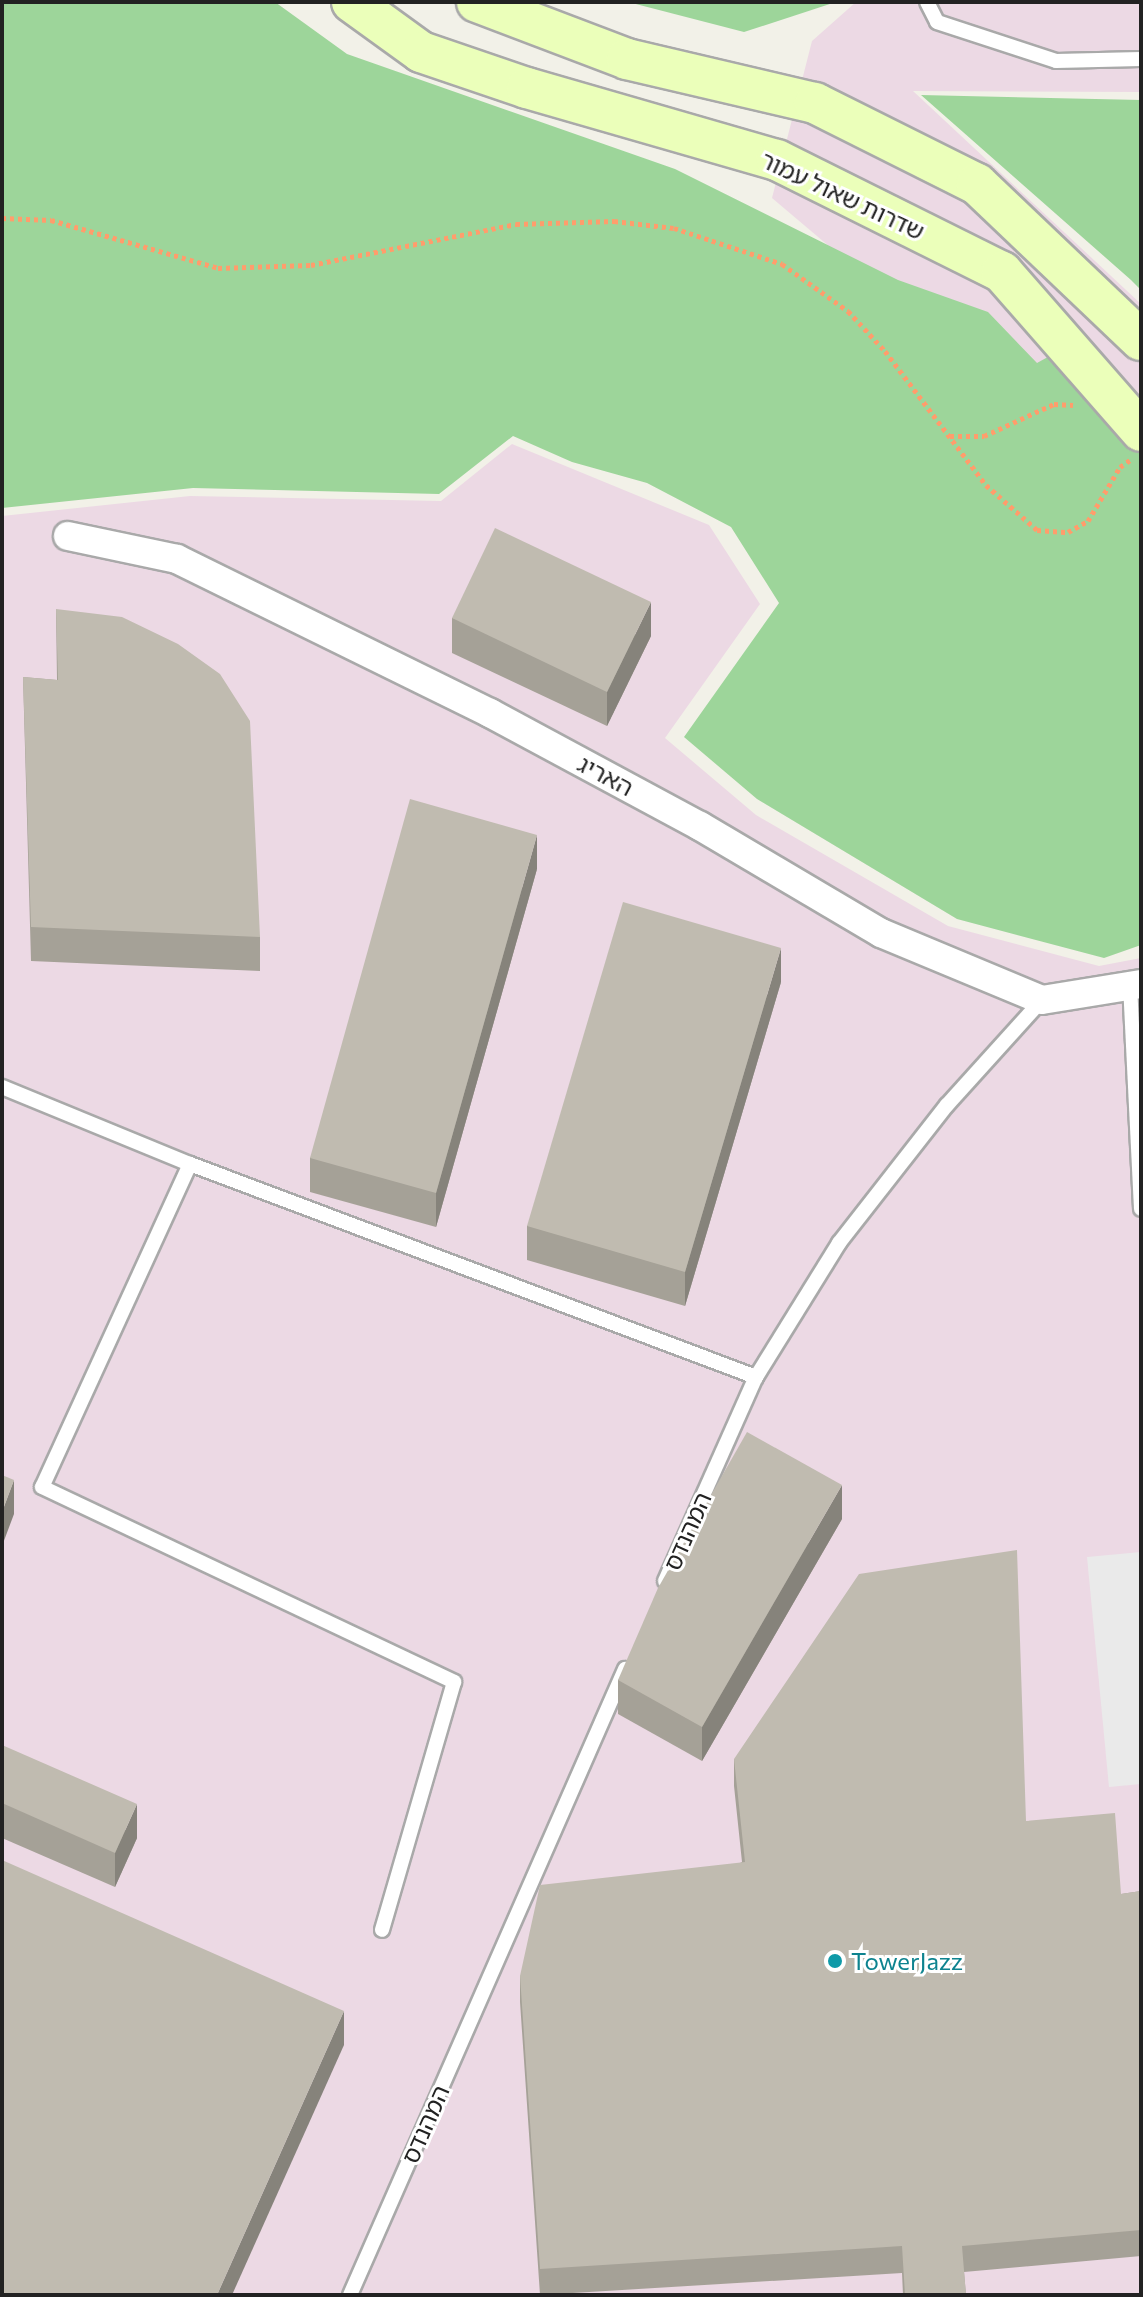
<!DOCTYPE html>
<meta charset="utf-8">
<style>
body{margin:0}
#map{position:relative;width:1143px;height:2297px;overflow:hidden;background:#f2f1e8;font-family:Commissioner,"Noto Sans Hebrew",sans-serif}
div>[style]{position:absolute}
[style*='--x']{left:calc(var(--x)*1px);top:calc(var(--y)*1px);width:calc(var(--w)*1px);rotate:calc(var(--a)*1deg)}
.industrial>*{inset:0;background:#ecd9e4}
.forest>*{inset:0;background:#9dd59a}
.parking>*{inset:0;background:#eaeaea}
.path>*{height:5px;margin-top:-2.5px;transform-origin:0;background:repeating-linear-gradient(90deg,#ff9d6c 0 4px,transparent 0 8px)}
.roads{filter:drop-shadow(2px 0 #a9a9a9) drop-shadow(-2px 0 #a9a9a9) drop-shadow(0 2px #a9a9a9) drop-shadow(0 -2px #a9a9a9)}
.lane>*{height:14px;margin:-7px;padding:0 7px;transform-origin:7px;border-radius:7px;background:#fff}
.street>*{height:28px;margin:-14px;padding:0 14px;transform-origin:14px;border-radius:14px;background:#fff}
.secondary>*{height:40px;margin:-20px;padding:0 20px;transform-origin:20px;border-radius:20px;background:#ebffba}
.wall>*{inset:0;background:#a5a197}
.shaded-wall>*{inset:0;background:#86837b}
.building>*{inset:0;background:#c0bbb0}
.dots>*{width:22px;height:22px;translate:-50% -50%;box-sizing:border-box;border:4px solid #fff;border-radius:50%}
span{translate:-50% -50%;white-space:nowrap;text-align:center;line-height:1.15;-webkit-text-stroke:6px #fff;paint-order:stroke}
.street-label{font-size:24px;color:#222}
.culture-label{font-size:24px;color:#0d838f}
.left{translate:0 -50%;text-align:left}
.frame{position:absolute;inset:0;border:4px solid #222;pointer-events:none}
</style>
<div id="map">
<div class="industrial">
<i style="clip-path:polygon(856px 2px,1141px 2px,1141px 92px,913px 91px,1141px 304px,1141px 510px,772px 198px,812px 41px)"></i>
<i style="clip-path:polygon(512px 444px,709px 525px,760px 604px,665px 738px,756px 815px,948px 926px,1099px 966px,1141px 958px,1141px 2295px,2px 2295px,2px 516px,190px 496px,441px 501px)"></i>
</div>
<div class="forest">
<i style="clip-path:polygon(2px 2px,275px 2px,347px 54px,675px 169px,898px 280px,988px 312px,1037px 363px,1055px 353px,1137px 406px,1141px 399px,1141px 945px,1104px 958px,957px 919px,757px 799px,684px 737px,779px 603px,731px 527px,647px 483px,572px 462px,513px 436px,439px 494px,193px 488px,2px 508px)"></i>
<i style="clip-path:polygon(628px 2px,836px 2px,744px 32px)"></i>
<i style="clip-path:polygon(921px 95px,1141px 100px,1141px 290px,1131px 280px)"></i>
</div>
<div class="parking">
<i style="clip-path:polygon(1141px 1552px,1141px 1784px,1109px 1787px,1087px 1557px)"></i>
</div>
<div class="path">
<i style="--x:2;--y:218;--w:49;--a:2.3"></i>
<i style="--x:51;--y:220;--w:174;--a:16"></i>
<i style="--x:218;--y:268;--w:93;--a:-1.8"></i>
<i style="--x:311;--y:265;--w:209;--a:-11.3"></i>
<i style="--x:516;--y:224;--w:98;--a:-1.8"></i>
<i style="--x:614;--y:221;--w:60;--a:6.7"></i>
<i style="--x:674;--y:228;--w:114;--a:18.4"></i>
<i style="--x:782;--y:264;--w:81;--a:35.5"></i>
<i style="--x:848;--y:311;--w:54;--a:47.2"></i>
<i style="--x:885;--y:351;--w:168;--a:53"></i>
<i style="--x:986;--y:485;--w:68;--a:41.4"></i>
<i style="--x:1037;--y:530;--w:31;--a:4"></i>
<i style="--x:1068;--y:532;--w:23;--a:-29"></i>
<i style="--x:1088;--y:521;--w:63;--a:-59.3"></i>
<i style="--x:1120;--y:467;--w:12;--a:-35"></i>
<i style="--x:950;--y:436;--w:34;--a:0"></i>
<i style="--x:984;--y:436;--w:77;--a:-24.6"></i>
<i style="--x:1054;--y:404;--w:19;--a:3"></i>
</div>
<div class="roads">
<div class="lane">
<i style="--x:927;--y:2;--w:22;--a:63"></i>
<i style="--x:937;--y:22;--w:125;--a:18.1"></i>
<i style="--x:1056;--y:61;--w:85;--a:-1.3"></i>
<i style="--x:1130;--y:984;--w:225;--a:87.2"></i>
<i style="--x:2;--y:1087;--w:203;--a:22.3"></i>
<i style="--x:190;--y:1164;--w:605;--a:20.62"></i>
<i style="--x:190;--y:1164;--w:355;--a:114.6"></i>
<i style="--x:42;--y:1487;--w:456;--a:25.3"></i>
<i style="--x:454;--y:1682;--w:258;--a:106.2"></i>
<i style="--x:665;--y:1581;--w:223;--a:-66"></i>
<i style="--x:756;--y:1377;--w:158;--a:-58.2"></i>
<i style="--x:839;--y:1243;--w:175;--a:-52"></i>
<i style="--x:947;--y:1105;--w:142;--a:-47.9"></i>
<i style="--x:350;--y:2295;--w:684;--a:-66.28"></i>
</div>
<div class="street">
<i style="--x:68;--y:536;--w:111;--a:11.9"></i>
<i style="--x:177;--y:559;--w:349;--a:26.2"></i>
<i style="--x:490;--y:713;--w:238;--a:28.3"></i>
<i style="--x:700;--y:826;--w:210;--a:30.6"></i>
<i style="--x:881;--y:933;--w:174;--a:22.6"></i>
<i style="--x:1042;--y:1000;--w:100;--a:-9.2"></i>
</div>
<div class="secondary">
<i style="--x:352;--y:2;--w:85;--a:35.9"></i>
<i style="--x:421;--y:52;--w:112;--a:18.8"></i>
<i style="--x:527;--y:88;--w:260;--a:16.1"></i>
<i style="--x:777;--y:160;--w:251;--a:26.5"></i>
<i style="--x:1002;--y:272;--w:211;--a:48.8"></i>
<i style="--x:477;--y:2;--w:160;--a:20.8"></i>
<i style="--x:627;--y:59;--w:193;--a:13.2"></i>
<i style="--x:815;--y:103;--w:181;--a:26.6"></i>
<i style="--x:977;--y:184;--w:226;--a:43.6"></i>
</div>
</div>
<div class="wall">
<i style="clip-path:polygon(56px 609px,260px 937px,260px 971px,31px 961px,23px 677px,57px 680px)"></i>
<i style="clip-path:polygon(452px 618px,651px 636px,607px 726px,452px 653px)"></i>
<i style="clip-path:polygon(537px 869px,436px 1227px,310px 1192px,310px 1158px)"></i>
<i style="clip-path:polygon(781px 982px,685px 1306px,527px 1260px,527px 1226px)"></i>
<i style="clip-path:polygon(842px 1519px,702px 1761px,618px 1714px,618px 1680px)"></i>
<i style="clip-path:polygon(2px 1745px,137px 1838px,115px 1887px,2px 1838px)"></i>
<i style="clip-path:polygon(734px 1759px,1026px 1821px,1121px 1894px,1141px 1891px,1141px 2256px,964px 2272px,966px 2295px,903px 2295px,902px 2273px,540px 2295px,520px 2002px,520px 1976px,742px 1862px,734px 1786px)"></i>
</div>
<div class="shaded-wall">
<i style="clip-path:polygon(651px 602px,651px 636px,607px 726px,607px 692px)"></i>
<i style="clip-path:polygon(537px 835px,537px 869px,436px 1227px,436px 1193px)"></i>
<i style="clip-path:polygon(781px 948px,781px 982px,685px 1306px,685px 1272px)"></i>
<i style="clip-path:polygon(14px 1480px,14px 1514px,2px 1546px,2px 1512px)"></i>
<i style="clip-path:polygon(842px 1485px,842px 1519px,702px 1761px,702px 1727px)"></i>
<i style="clip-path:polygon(137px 1804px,137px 1838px,115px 1887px,115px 1853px)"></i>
<i style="clip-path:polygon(344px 2011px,344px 2045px,232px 2295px,217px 2295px)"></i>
</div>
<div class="building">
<i style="clip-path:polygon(495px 528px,651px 602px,607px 692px,452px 618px)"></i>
<i style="clip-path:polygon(56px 609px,122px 617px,178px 644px,220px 674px,250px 721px,260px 937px,31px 927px,23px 677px,58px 680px)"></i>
<i style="clip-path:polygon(410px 799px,537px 835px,436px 1193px,310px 1158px)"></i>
<i style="clip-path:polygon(623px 902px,781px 948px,685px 1272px,527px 1226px)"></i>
<i style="clip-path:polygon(747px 1432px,842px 1485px,702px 1727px,618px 1680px,658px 1588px)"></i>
<i style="clip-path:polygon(2px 1475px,14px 1480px,2px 1512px)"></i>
<i style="clip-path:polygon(1017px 1550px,1026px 1821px,1115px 1813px,1121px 1894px,1141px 1891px,1141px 2230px,962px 2246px,966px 2295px,905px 2295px,902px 2246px,540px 2269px,520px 1976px,540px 1885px,745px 1862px,734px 1759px,859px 1574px)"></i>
<i style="clip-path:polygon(2px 1745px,137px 1804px,115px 1853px,2px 1803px)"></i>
<i style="clip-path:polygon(2px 1860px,344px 2011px,217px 2295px,2px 2295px)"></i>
</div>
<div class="dots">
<i style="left:835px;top:1961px;background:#0f9aa8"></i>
</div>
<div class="street-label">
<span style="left:843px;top:195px;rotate:25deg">שדרות שאול עמור</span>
<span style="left:606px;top:775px;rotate:28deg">האריג</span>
<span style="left:687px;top:1531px;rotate:-66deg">המהנדס</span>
<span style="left:425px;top:2124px;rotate:-66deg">המהנדס</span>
</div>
<div class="culture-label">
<span class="left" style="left:851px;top:1961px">TowerJazz</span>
</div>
<div class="frame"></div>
</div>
